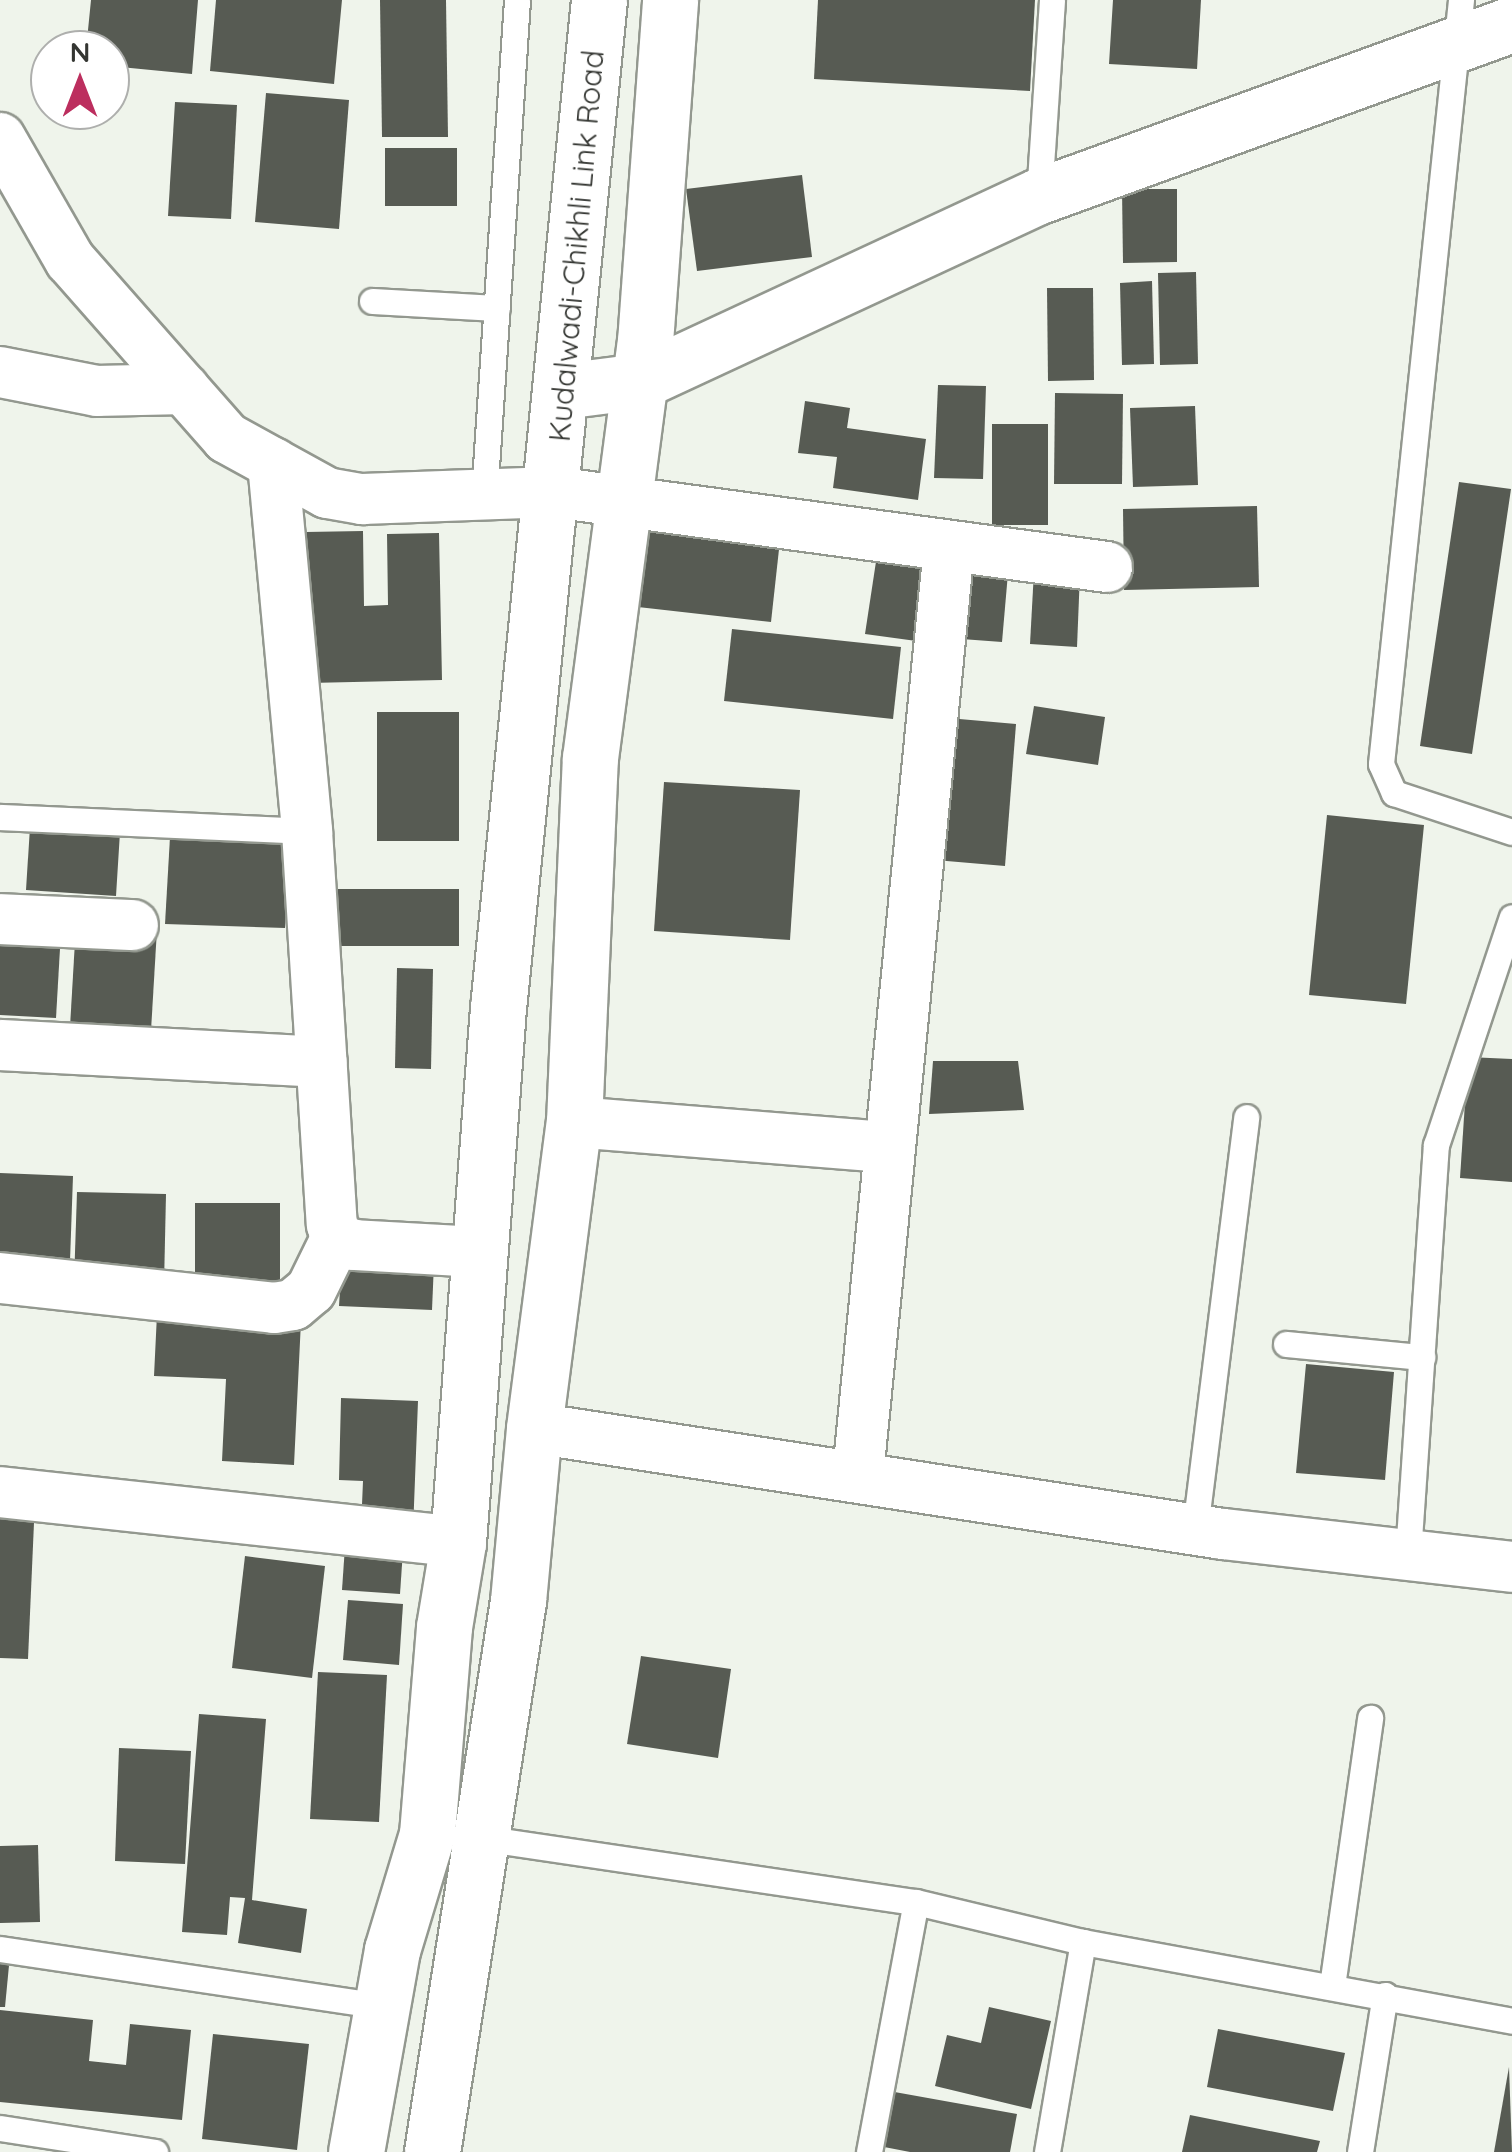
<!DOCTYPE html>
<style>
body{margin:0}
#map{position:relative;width:1512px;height:2152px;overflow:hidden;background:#eff4eb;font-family:Quicksand,sans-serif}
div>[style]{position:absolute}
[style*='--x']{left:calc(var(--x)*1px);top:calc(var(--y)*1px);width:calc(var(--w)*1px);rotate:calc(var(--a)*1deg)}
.building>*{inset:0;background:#575b53}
.roads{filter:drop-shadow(2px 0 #93988f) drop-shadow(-2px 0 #93988f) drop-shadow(0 2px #93988f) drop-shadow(0 -2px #93988f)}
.service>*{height:25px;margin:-12.5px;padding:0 12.5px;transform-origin:12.5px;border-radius:12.5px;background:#fff}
.minor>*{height:50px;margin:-25px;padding:0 25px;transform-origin:25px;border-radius:25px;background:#fff}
.tertiary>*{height:55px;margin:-27.5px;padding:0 27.5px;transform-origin:27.5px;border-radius:27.5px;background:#fff}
.secondary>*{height:55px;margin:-27.5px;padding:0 27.5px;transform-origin:27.5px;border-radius:27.5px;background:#fff}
span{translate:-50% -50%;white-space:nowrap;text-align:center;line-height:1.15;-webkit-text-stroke:10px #fff;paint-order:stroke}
.street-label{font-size:30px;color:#343632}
.north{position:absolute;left:30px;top:30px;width:100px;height:100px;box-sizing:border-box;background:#fff;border:2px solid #aeafad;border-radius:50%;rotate:0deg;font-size:28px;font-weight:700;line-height:40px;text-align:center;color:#343632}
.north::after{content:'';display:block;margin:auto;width:35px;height:45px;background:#bc2e5e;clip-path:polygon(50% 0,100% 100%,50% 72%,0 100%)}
</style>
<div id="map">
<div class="building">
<i style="clip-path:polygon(91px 0,198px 0,192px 74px,110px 66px,110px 50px,86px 50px)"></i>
<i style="clip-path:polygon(216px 0,342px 0,334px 84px,210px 71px)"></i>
<i style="clip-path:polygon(380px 0,446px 0,448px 137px,382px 137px)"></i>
<i style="clip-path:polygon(818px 0,1035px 0,1030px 91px,814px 79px)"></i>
<i style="clip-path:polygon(1113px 0,1201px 0,1197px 69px,1109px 64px)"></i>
<i style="clip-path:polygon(266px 93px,349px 100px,339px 229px,255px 222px)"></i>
<i style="clip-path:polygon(175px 102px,237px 105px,231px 219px,168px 216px)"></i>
<i style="clip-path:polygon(385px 148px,457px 148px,457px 206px,385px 206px)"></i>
<i style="clip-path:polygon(802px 175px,812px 257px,697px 271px,686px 189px)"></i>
<i style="clip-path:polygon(1122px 189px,1177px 189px,1177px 262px,1123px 263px)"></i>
<i style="clip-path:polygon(1196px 272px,1198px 364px,1160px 365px,1158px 273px)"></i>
<i style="clip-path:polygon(1152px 281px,1154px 364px,1122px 365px,1120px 283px)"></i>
<i style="clip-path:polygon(1047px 288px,1093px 288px,1094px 380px,1048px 381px)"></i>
<i style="clip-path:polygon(938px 385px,986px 386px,983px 479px,934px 478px)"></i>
<i style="clip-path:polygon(1055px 393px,1123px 394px,1122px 484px,1054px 484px)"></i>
<i style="clip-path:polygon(805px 401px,850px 408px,847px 428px,926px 439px,918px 500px,833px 488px,837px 457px,798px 453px)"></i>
<i style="clip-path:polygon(1195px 406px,1198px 485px,1133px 487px,1130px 408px)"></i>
<i style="clip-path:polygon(992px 424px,1048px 424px,1048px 525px,992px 525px)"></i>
<i style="clip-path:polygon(1459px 482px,1511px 489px,1472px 754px,1420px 746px)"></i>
<i style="clip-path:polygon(1257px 506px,1259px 587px,1124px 590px,1123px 509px)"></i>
<i style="clip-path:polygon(648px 515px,781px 531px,771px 622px,638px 607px)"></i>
<i style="clip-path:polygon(363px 531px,364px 606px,388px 605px,387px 534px,439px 533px,442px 680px,309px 683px,306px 532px)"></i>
<i style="clip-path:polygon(877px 555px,942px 565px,931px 643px,865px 634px)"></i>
<i style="clip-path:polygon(953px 568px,1008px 573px,1002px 642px,948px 638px)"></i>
<i style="clip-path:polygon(1034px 571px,1080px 573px,1077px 647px,1030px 644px)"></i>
<i style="clip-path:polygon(732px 629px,901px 647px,893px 719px,724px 701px)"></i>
<i style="clip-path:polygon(1034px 706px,1105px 717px,1098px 765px,1026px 754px)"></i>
<i style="clip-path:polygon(377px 712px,459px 712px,459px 841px,377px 841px)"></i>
<i style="clip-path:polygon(948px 718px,1016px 724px,1005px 866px,935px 860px)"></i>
<i style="clip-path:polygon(664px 782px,800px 790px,790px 940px,654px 931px)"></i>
<i style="clip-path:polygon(1327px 815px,1424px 825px,1406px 1004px,1309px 995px)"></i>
<i style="clip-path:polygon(30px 827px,120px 832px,116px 896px,26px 890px)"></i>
<i style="clip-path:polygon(170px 837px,289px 843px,285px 928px,165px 924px)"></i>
<i style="clip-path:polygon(338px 889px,459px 889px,459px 946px,338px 946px)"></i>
<i style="clip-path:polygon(76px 924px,157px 929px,151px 1031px,70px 1027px)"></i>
<i style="clip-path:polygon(0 927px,61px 931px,56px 1018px,0 1015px)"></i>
<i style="clip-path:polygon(397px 968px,433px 969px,431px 1069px,395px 1068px)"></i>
<i style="clip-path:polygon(1468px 1057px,1512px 1059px,1512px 1182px,1460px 1178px)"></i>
<i style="clip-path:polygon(933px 1061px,1018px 1061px,1024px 1110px,929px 1114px)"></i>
<i style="clip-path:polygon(0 1173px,73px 1176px,70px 1261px,0 1260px)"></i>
<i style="clip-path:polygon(77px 1192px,166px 1194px,164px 1285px,74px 1283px)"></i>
<i style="clip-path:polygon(195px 1203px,280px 1203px,280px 1285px,195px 1285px)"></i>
<i style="clip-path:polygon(342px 1259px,434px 1263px,432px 1310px,339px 1306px)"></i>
<i style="clip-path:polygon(157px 1314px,301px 1321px,294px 1465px,222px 1461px,226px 1379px,154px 1376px)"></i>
<i style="clip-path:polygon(1306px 1364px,1394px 1372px,1385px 1480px,1296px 1473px)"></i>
<i style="clip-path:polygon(341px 1398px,418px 1401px,413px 1531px,361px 1528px,363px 1481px,339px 1480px)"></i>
<i style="clip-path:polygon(0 1498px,35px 1500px,28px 1659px,0 1658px)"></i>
<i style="clip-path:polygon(345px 1546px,403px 1550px,400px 1594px,342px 1590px)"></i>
<i style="clip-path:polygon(245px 1556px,325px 1566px,312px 1678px,232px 1668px)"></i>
<i style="clip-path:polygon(348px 1600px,403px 1604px,399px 1665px,343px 1660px)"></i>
<i style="clip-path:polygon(641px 1656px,731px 1669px,718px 1758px,627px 1744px)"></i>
<i style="clip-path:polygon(318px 1672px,387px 1675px,379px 1822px,310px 1819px)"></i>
<i style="clip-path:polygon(199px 1714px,266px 1719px,252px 1900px,307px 1909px,301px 1953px,238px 1943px,245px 1898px,230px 1897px,227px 1935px,182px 1932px)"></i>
<i style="clip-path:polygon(119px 1748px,191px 1751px,185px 1864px,115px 1861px)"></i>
<i style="clip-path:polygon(38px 1845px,40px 1922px,0 1923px,0 1846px)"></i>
<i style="clip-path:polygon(0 1954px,10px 1955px,5px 2007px,0 2007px)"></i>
<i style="clip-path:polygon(989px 2007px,1051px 2021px,1031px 2109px,935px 2086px,947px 2035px,981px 2043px)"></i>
<i style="clip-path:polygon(0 2010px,93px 2020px,89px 2061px,126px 2065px,130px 2024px,191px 2030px,182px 2120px,0 2102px)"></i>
<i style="clip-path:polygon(1218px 2029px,1345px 2053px,1333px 2111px,1207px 2087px)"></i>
<i style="clip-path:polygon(213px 2034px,309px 2044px,297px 2150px,202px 2139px)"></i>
<i style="clip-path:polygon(1509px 2067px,1512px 2152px,1494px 2152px)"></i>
<i style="clip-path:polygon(889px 2091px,1017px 2114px,1010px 2152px,910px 2152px,879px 2146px)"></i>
<i style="clip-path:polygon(1190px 2115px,1320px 2141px,1317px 2152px,1182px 2152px)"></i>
</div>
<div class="roads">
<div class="service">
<i style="--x:1461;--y:0;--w:768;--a:95.98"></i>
<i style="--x:1381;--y:764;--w:32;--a:66"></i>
<i style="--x:1394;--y:793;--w:124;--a:18.3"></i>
<i style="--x:1039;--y:196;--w:196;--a:-86.2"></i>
<i style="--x:372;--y:301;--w:125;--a:3.2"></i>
<i style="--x:484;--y:497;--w:498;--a:-86.2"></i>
<i style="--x:0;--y:817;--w:307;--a:2.6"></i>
<i style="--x:1286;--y:1344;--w:137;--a:5.5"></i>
<i style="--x:1195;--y:1529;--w:415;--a:-82.9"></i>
<i style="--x:1408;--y:1554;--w:410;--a:-86.1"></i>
<i style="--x:1436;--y:1145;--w:240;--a:-71.6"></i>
<i style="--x:474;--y:1837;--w:447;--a:8.4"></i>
<i style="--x:916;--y:1902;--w:172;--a:13.5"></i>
<i style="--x:1083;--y:1942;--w:436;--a:10.4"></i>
<i style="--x:0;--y:1949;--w:385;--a:8.5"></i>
<i style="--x:1332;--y:1986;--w:271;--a:-81.9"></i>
<i style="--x:0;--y:2128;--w:157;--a:8.8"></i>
<i style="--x:869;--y:2152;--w:254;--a:-79.4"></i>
<i style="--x:1047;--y:2152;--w:213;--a:-80.3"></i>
<i style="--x:1360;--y:2152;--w:159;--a:-81"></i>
</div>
<div class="minor">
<i style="--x:0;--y:138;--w:141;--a:60.2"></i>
<i style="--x:70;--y:260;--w:237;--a:48.6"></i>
<i style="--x:227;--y:438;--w:114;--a:28.8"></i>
<i style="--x:327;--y:493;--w:36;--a:10"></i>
<i style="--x:362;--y:499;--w:191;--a:-2.1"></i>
<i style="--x:553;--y:492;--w:559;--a:7.71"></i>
<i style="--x:0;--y:372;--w:99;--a:11.1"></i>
<i style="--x:97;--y:391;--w:87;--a:-1.3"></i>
<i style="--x:273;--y:463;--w:370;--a:84.7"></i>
<i style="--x:307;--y:831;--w:394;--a:86.4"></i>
<i style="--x:332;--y:1224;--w:16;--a:75"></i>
<i style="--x:336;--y:1239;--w:19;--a:18"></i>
<i style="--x:354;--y:1245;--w:126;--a:3.2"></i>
<i style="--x:0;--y:919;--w:133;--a:2.6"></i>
<i style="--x:0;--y:1045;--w:322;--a:3"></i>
<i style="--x:574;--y:1122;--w:315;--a:4.6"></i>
<i style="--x:0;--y:1278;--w:276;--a:6.2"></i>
<i style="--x:274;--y:1308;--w:19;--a:-9"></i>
<i style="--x:293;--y:1305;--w:23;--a:-40"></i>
<i style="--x:311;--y:1290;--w:57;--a:-63.9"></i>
<i style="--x:534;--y:1428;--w:697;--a:8.75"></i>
<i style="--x:1223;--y:1534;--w:291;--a:6.5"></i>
<i style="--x:858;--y:1474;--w:931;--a:-84.39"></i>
<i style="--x:0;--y:1492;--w:461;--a:6.2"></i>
</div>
<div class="tertiary">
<i style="--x:562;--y:391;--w:79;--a:-7.3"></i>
<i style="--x:640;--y:381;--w:440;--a:-24.9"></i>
<i style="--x:1039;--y:196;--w:503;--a:-19.98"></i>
</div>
<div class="secondary">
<i style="--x:356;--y:2152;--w:205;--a:-79.9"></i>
<i style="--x:392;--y:1950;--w:121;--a:-73.2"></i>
<i style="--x:427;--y:1834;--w:208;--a:-85.3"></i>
<i style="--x:444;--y:1627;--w:86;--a:-80.6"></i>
<i style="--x:458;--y:1542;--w:535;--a:-85.72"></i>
<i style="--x:498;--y:1008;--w:1013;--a:-84.28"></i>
<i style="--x:432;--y:2152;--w:558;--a:-81.13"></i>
<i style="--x:518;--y:1601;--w:174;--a:-84.7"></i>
<i style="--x:534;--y:1428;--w:309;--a:-82.6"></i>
<i style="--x:574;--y:1122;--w:364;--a:-87.5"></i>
<i style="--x:590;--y:758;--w:420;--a:-82.5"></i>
<i style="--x:645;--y:342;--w:343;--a:-85.8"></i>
</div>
</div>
<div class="street-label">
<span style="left:576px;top:246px;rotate:-85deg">Kudalwadi-Chikhli Link Road</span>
</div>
<div class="north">N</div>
</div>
